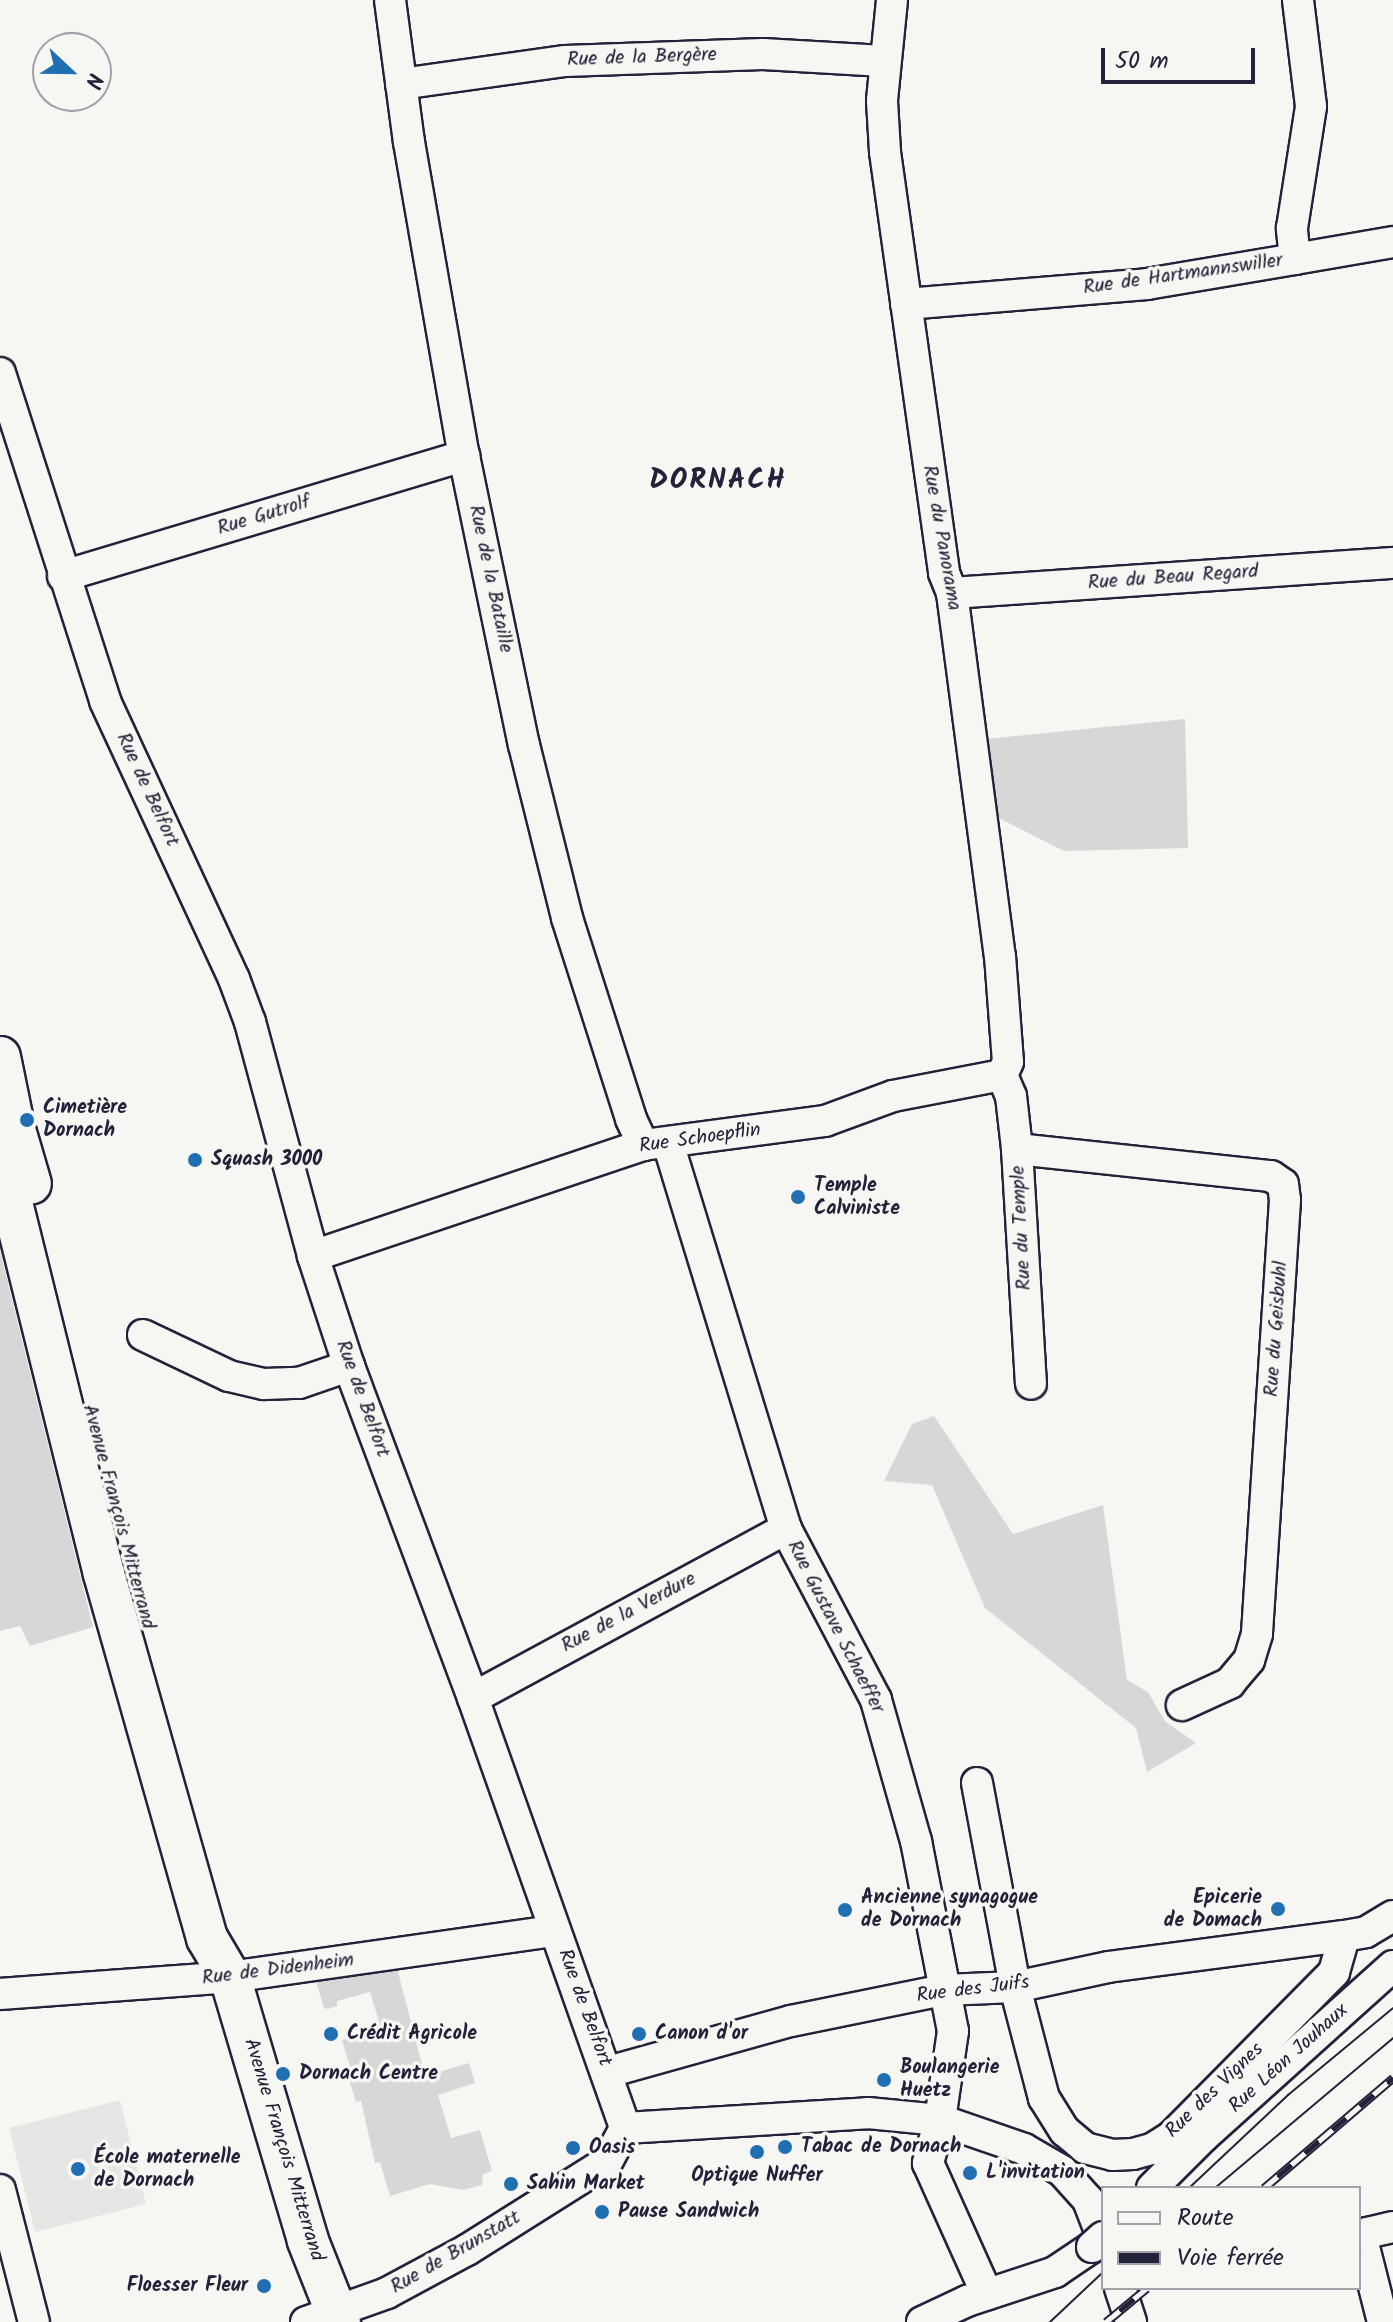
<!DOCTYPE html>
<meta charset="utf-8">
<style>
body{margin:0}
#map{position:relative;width:1393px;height:2322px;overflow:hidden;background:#f6f6f2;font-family:Kalam,sans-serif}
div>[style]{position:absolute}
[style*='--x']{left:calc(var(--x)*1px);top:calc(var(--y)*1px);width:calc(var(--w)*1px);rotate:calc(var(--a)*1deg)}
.built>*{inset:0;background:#e6e6e4}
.green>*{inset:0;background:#d7d7d7}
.roads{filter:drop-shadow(2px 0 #22223b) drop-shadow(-2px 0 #22223b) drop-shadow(0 2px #22223b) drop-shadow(0 -2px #22223b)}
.minor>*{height:30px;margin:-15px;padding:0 15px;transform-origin:15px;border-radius:15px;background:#f6f6f2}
.major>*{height:40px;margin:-20px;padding:0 20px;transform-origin:20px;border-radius:20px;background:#f6f6f2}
.tram>*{height:2px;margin:-1px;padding:0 1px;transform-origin:1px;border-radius:1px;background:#22223b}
.rail>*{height:9px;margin-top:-4.5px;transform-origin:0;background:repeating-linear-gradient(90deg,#f6f6f2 0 18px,#22223b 0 36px);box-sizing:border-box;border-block:2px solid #22223b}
.bridges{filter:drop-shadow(2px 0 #22223b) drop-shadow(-2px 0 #22223b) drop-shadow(0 2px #22223b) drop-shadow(0 -2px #22223b)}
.minor-bridge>*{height:30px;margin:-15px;padding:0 15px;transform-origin:15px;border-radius:15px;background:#f6f6f2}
.dots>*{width:22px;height:22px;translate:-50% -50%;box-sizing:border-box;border:4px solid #f6f6f2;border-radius:50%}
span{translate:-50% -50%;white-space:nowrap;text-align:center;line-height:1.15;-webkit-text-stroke:7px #f6f6f2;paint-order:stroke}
.street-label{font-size:20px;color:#22223b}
.poi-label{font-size:20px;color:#22223b;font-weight:700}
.left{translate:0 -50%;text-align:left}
.right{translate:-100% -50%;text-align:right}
.district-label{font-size:28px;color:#22223b;font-weight:700;letter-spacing:2px}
.legend{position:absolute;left:1101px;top:2186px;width:260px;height:104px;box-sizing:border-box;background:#f6f6f2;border:2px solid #a1a1a9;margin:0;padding:10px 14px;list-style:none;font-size:24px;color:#22223b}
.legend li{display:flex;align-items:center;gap:16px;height:40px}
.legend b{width:40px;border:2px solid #a1a1a9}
.north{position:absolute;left:32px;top:32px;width:80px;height:80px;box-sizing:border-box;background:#f6f6f2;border:2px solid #a1a1a9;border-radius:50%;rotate:112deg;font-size:22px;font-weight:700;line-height:32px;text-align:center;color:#22223b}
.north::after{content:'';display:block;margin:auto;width:28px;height:36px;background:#1f6fb2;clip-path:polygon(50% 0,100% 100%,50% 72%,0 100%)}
.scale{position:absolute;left:1101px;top:48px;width:154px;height:36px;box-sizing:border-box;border:4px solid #22223b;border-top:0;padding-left:10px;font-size:24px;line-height:28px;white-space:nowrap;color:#22223b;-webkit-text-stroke:6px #f6f6f2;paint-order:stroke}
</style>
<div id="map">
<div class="built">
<i style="clip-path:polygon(120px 2100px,146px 2204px,35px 2232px,9px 2128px)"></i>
</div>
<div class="green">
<i style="clip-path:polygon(1185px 719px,1188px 848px,1064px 851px,995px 816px,986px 739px)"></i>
<i style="clip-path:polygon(0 1251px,93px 1627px,30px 1646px,20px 1626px,0 1631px)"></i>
<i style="clip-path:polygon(934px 1416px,1013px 1534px,1103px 1505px,1127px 1680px,1148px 1692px,1165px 1721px,1196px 1743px,1147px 1772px,1136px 1728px,985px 1608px,932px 1485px,884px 1481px,912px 1424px)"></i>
<i style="clip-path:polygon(397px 1968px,425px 2076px,469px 2063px,475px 2083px,438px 2095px,451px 2138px,480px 2130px,492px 2171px,483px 2174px,482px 2185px,463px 2190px,430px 2184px,390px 2196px,380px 2162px,375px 2163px,361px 2101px,356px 2102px,348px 2076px,352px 2074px,342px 2040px,381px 2028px,370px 1992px,337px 2001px,337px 2006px,328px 2009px,324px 2008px,316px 1981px)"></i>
</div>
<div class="roads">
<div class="minor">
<i style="--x:390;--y:0;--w:143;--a:82.4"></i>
<i style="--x:409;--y:142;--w:319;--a:80.1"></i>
<i style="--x:464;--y:456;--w:295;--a:78.3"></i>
<i style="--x:524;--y:745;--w:178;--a:76"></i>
<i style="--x:567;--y:918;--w:211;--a:72.3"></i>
<i style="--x:631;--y:1119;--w:29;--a:65"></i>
<i style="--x:892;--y:0;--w:101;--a:95.7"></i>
<i style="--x:882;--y:101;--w:51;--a:86.6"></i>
<i style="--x:885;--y:152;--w:425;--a:82"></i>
<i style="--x:944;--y:573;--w:22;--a:68"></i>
<i style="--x:952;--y:593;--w:366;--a:82.5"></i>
<i style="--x:1000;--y:956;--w:106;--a:85.7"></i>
<i style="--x:1008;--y:1062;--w:14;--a:115"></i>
<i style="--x:401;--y:84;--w:166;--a:-8"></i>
<i style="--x:565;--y:61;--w:198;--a:-2"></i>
<i style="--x:763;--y:54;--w:121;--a:3.3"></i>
<i style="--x:1295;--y:259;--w:99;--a:-9.8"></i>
<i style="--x:906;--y:304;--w:242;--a:-4.7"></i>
<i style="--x:1147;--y:284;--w:150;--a:-9.6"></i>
<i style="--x:1295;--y:259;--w:31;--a:-96"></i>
<i style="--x:1292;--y:228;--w:123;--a:-81.1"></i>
<i style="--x:1311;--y:106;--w:107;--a:-97"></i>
<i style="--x:0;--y:373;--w:344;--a:72.2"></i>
<i style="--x:105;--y:701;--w:306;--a:65.1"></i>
<i style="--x:234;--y:979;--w:46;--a:69.6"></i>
<i style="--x:250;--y:1022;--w:242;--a:74.9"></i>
<i style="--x:313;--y:1256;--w:116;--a:71.9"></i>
<i style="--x:349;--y:1366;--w:354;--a:69.5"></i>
<i style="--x:473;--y:1698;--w:456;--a:70.5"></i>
<i style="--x:63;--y:576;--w:419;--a:-16.7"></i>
<i style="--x:952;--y:593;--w:442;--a:-3.9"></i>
<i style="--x:1002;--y:1075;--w:23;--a:67"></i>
<i style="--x:1011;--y:1096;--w:53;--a:83.5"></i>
<i style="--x:1017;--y:1149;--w:235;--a:86.6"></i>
<i style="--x:668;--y:1143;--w:404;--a:73"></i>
<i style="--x:786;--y:1529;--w:193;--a:62.2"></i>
<i style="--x:876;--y:1700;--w:147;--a:74.2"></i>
<i style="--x:916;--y:1841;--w:194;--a:79"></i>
<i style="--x:953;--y:2031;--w:90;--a:98.3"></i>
<i style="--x:940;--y:2120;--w:89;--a:19"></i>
<i style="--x:1024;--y:2149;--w:44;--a:30.1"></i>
<i style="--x:1062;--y:2171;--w:39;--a:48"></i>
<i style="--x:1088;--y:2200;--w:42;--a:69"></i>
<i style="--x:1017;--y:1149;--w:255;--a:6.1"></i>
<i style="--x:1271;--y:1176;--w:14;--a:34"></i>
<i style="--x:1283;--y:1184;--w:16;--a:83"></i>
<i style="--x:1285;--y:1200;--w:435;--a:93.7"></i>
<i style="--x:1257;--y:1634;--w:27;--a:107"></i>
<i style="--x:1249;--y:1660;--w:30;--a:130"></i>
<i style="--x:1230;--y:1683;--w:53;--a:155.4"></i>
<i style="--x:313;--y:1256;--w:348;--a:-18.6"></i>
<i style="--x:643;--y:1145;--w:184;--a:-7.5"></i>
<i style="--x:825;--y:1121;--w:72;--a:-20.2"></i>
<i style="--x:893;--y:1096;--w:111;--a:-10.9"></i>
<i style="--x:143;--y:1335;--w:95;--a:25.5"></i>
<i style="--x:229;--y:1376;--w:36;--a:13"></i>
<i style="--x:264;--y:1384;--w:35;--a:-2"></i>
<i style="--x:299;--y:1383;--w:53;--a:-18.8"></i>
<i style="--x:473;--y:1698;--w:356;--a:-28.4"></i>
<i style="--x:977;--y:1783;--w:208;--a:79.4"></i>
<i style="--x:1015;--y:1987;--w:115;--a:75.4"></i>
<i style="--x:1044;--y:2098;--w:39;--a:58"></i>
<i style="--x:1065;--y:2131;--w:26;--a:40"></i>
<i style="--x:1085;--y:2148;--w:29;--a:14"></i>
<i style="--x:1113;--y:2155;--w:20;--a:-3"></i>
<i style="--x:1133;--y:2154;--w:20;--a:-15"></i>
<i style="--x:1152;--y:2149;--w:22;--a:-32"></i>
<i style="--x:1171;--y:2137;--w:232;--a:-45.3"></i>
<i style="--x:1334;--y:1972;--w:37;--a:-74"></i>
<i style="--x:0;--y:1994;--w:231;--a:-4.2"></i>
<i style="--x:230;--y:1977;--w:328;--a:-8.1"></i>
<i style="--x:608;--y:2072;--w:190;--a:-15.6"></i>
<i style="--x:791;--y:2021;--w:156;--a:-11.5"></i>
<i style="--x:944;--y:1990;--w:71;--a:-2.4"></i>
<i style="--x:1015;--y:1987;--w:95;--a:-12.1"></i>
<i style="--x:1108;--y:1967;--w:238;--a:-7.5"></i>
<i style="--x:1344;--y:1936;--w:22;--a:-10"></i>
<i style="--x:1366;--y:1932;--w:31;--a:-31"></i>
<i style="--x:625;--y:2128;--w:243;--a:-3.5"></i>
<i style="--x:868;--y:2113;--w:72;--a:5.6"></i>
<i style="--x:940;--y:2120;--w:45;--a:105.6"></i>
<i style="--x:928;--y:2163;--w:144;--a:65.8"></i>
<i style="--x:1152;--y:2188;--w:74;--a:-45"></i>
<i style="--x:1204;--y:2136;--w:254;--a:-42"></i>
<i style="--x:0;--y:2190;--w:136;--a:75.6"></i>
<i style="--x:1120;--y:2288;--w:36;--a:72"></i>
<i style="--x:306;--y:2322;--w:86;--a:-19.7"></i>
<i style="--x:387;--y:2293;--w:91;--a:-28.3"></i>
<i style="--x:467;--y:2250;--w:165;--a:-32.2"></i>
<i style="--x:607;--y:2162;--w:38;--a:-62"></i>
<i style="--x:922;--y:2322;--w:50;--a:-25"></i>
<i style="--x:967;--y:2301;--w:93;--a:-18.2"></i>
<i style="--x:1055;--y:2272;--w:45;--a:-34"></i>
<i style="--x:1383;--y:2322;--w:86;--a:-104.2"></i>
<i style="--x:1362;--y:2239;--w:8;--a:-50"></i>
<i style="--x:1367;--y:2233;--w:27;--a:-13"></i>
</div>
<div class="major">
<i style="--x:0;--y:1057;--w:70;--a:78.5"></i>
<i style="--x:14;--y:1126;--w:60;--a:73.7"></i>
<i style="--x:0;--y:1154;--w:433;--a:76.1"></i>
<i style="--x:104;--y:1574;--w:378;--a:74.2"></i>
<i style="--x:207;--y:1938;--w:45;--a:59.5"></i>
<i style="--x:230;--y:1977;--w:275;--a:73.5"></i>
<i style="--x:308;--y:2241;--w:87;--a:68.4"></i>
</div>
</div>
<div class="tram">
<i style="--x:1189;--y:2188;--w:136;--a:-43.2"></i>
<i style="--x:1288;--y:2095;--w:136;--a:-39.6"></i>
<i style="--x:1215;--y:2188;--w:233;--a:-40.1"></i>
<i style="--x:1050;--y:2322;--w:73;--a:-43.3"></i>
</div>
<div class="rail">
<i style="--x:1264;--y:2188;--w:170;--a:-40.5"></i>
<i style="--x:1106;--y:2322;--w:53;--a:-39.7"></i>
</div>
<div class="bridges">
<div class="minor-bridge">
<i style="--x:1092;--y:2247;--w:15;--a:-42"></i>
</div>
</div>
<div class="dots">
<i style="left:27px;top:1120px;background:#1f6fb2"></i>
<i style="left:195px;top:1160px;background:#1f6fb2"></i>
<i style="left:798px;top:1197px;background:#1f6fb2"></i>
<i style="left:1278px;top:1909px;background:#1f6fb2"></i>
<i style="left:845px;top:1910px;background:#1f6fb2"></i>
<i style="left:331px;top:2034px;background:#1f6fb2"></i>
<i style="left:639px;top:2034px;background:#1f6fb2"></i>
<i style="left:283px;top:2074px;background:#1f6fb2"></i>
<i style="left:884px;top:2080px;background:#1f6fb2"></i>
<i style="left:785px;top:2147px;background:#1f6fb2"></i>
<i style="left:573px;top:2148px;background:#1f6fb2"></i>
<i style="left:757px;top:2152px;background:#1f6fb2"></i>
<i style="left:78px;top:2169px;background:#1f6fb2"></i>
<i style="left:970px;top:2173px;background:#1f6fb2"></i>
<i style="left:511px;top:2184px;background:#1f6fb2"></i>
<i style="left:602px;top:2212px;background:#1f6fb2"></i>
<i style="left:264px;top:2286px;background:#1f6fb2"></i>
</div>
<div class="street-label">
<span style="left:642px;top:58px;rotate:-2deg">Rue de la Bergère</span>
<span style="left:1183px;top:275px;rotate:-8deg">Rue de Hartmannswiller</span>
<span style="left:264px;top:516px;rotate:-17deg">Rue Gutrolf</span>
<span style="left:941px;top:538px;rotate:80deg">Rue du Panorama</span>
<span style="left:1173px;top:578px;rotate:-4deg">Rue du Beau Regard</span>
<span style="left:490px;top:579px;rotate:78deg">Rue de la Bataille</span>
<span style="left:147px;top:790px;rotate:65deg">Rue de Belfort</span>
<span style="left:700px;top:1139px;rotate:-8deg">Rue Schoepflin</span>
<span style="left:1022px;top:1228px;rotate:-93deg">Rue du Temple</span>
<span style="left:1277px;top:1329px;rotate:-86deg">Rue du Geisbuhl</span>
<span style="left:362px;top:1399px;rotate:70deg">Rue de Belfort</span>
<span style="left:118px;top:1517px;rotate:75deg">Avenue François Mitterrand</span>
<span style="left:629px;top:1613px;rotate:-28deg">Rue de la Verdure</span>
<span style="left:835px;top:1627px;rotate:63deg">Rue Gustave Schaeffer</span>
<span style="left:278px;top:1970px;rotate:-7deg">Rue de Didenheim</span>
<span style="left:973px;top:1990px;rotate:-7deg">Rue des Juifs</span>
<span style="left:584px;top:2008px;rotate:70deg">Rue de Belfort</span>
<span style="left:1289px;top:2059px;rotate:-42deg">Rue Léon Jouhaux</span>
<span style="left:1215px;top:2091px;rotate:-44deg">Rue des Vignes</span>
<span style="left:283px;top:2150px;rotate:73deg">Avenue François Mitterrand</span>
<span style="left:456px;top:2253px;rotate:-30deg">Rue de Brunstatt</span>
</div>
<div class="poi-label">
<span class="left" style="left:43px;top:1120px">Cimetière<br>Dornach</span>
<span class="left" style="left:211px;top:1160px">Squash 3000</span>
<span class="left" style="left:814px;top:1198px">Temple<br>Calviniste</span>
<span class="left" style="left:861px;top:1910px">Ancienne synagogue<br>de Dornach</span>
<span class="right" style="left:1262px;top:1910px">Epicerie<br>de Domach</span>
<span class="left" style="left:347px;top:2034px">Crédit Agricole</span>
<span class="left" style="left:655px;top:2034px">Canon d'or</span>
<span class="left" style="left:900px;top:2080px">Boulangerie<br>Huetz</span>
<span class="left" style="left:299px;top:2074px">Dornach Centre</span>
<span class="left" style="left:801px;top:2147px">Tabac de Dornach</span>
<span class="left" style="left:589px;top:2148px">Oasis</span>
<span class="left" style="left:94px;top:2170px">École maternelle<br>de Dornach</span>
<span class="left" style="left:986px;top:2173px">L'invitation</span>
<span style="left:757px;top:2176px">Optique Nuffer</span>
<span class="left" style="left:527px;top:2184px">Sahin Market</span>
<span class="left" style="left:618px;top:2212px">Pause Sandwich</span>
<span class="right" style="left:248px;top:2286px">Floesser Fleur</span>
</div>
<div class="district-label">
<span style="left:718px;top:481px">DORNACH</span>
</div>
<ul class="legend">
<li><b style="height:10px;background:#f6f6f2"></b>Route</li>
<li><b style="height:10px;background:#22223b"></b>Voie ferrée</li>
</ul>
<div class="north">N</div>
<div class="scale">50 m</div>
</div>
